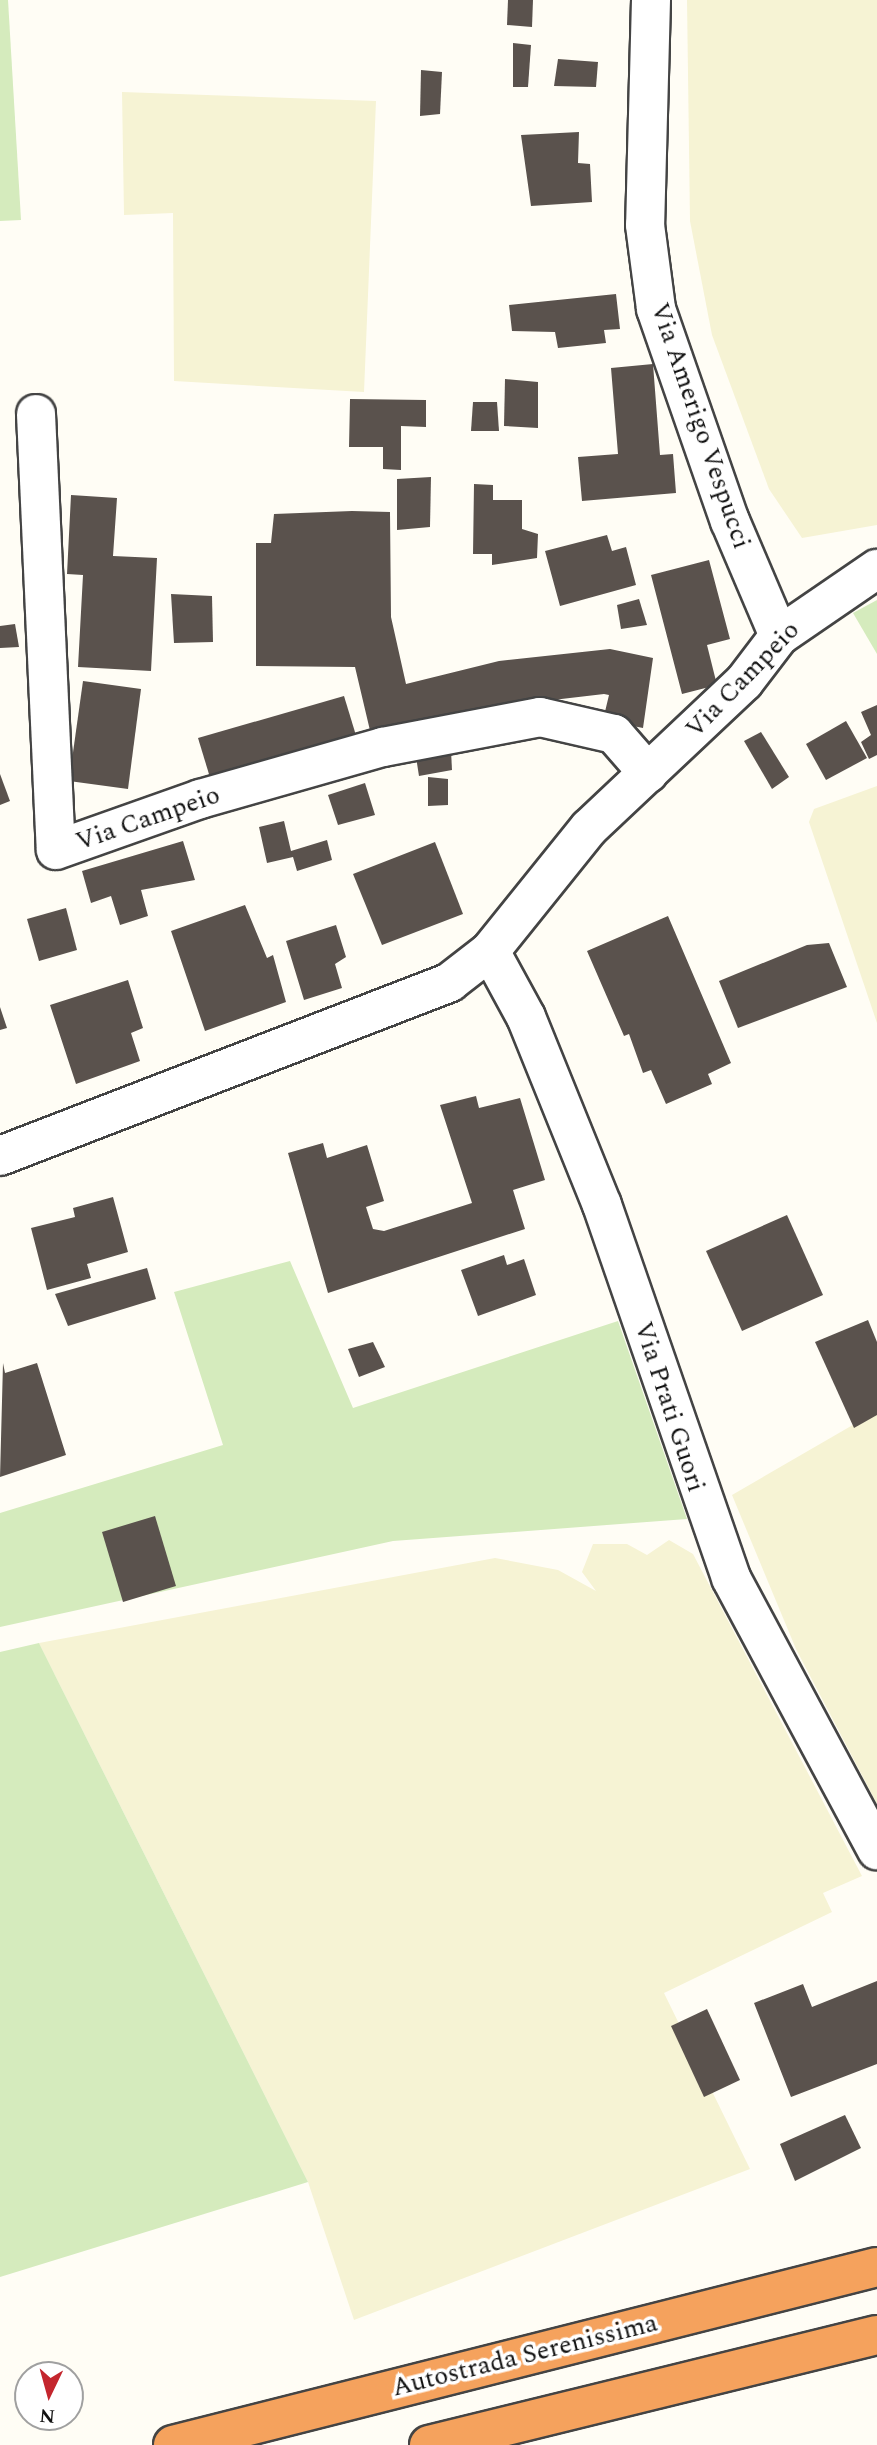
<!DOCTYPE html>
<style>
body{margin:0}
#map{position:relative;width:877px;height:2445px;overflow:hidden;background:#fffdf5;font-family:Spectral,serif}
div>[style]{position:absolute}
[style*='--x']{left:calc(var(--x)*1px);top:calc(var(--y)*1px);width:calc(var(--w)*1px);rotate:calc(var(--a)*1deg)}
.farmland>*{inset:0;background:#f6f3d4}
.green>*{inset:0;background:#d5ebbd}
.building>*{inset:0;background:#5a524d}
.roads{filter:drop-shadow(2px 0 #444) drop-shadow(-2px 0 #444) drop-shadow(0 2px #444) drop-shadow(0 -2px #444)}
.street>*{height:38px;margin:-19px;padding:0 19px;transform-origin:19px;border-radius:19px;background:#fff}
.highway>*{height:38px;margin:-19px;padding:0 19px;transform-origin:19px;border-radius:19px;background:#f5a25d}
span{translate:-50% -50%;white-space:nowrap;text-align:center;line-height:1.15;-webkit-text-stroke:7px #fff;paint-order:stroke}
.street-label{font-size:26px;color:#111}
.north{position:absolute;left:14px;top:2361px;width:70px;height:70px;box-sizing:border-box;background:#fff;border:2px solid #a0a0a0;border-radius:50%;rotate:185deg;font-size:19px;font-weight:700;line-height:28px;text-align:center;color:#111}
.north::after{content:'';display:block;margin:auto;width:24px;height:32px;background:#c4262e;clip-path:polygon(50% 0,100% 100%,50% 72%,0 100%)}
</style>
<div id="map">
<div class="farmland">
<i style="clip-path:polygon(687px 0,877px 0,877px 525px,802px 538px,769px 489px,712px 335px,690px 221px)"></i>
<i style="clip-path:polygon(122px 92px,376px 101px,364px 392px,174px 381px,173px 213px,124px 215px)"></i>
<i style="clip-path:polygon(877px 786px,877px 1023px,809px 822px,814px 809px)"></i>
<i style="clip-path:polygon(877px 1411px,877px 1804px,796px 1649px,732px 1495px)"></i>
<i style="clip-path:polygon(669px 1540px,693px 1554px,862px 1876px,823px 1893px,832px 1912px,664px 1993px,750px 2169px,354px 2320px,308px 2182px,39px 1643px,495px 1558px,558px 1570px,596px 1591px,582px 1572px,593px 1544px,627px 1544px,647px 1555px)"></i>
</div>
<div class="green">
<i style="clip-path:polygon(0 0,8px 0,21px 220px,0 221px)"></i>
<i style="clip-path:polygon(877px 600px,877px 654px,853px 613px)"></i>
<i style="clip-path:polygon(290px 1261px,353px 1408px,618px 1321px,687px 1519px,393px 1541px,0 1627px,0 1513px,223px 1445px,174px 1292px)"></i>
<i style="clip-path:polygon(39px 1643px,308px 2182px,0 2277px,0 1652px)"></i>
</div>
<div class="building">
<i style="clip-path:polygon(508px 0,533px 0,532px 27px,507px 25px)"></i>
<i style="clip-path:polygon(513px 43px,531px 45px,528px 87px,513px 87px)"></i>
<i style="clip-path:polygon(558px 59px,598px 62px,596px 87px,554px 86px)"></i>
<i style="clip-path:polygon(421px 70px,442px 72px,440px 114px,420px 116px)"></i>
<i style="clip-path:polygon(579px 132px,578px 163px,590px 164px,592px 202px,531px 206px,521px 135px)"></i>
<i style="clip-path:polygon(616px 294px,620px 329px,604px 330px,606px 343px,558px 348px,555px 332px,512px 331px,509px 305px)"></i>
<i style="clip-path:polygon(653px 364px,660px 455px,673px 454px,676px 493px,582px 501px,578px 457px,618px 454px,611px 368px)"></i>
<i style="clip-path:polygon(505px 379px,538px 382px,538px 428px,504px 426px)"></i>
<i style="clip-path:polygon(350px 399px,426px 400px,426px 427px,401px 426px,401px 470px,383px 469px,383px 447px,349px 447px)"></i>
<i style="clip-path:polygon(473px 402px,497px 402px,499px 431px,471px 431px)"></i>
<i style="clip-path:polygon(431px 477px,430px 527px,397px 530px,397px 479px)"></i>
<i style="clip-path:polygon(474px 484px,493px 485px,493px 500px,522px 500px,522px 529px,538px 534px,537px 558px,492px 565px,492px 554px,473px 554px)"></i>
<i style="clip-path:polygon(71px 495px,117px 498px,113px 556px,157px 558px,151px 671px,78px 667px,83px 575px,67px 574px)"></i>
<i style="clip-path:polygon(352px 511px,390px 512px,391px 617px,406px 684px,499px 661px,610px 649px,653px 658px,643px 728px,603px 720px,609px 695px,604px 694px,484px 708px,372px 739px,355px 667px,256px 666px,256px 543px,271px 543px,274px 514px)"></i>
<i style="clip-path:polygon(607px 535px,612px 551px,626px 547px,636px 585px,560px 606px,545px 551px)"></i>
<i style="clip-path:polygon(709px 560px,730px 639px,707px 645px,717px 685px,682px 694px,651px 575px)"></i>
<i style="clip-path:polygon(171px 594px,212px 596px,213px 642px,174px 643px)"></i>
<i style="clip-path:polygon(639px 599px,647px 625px,621px 629px,617px 605px)"></i>
<i style="clip-path:polygon(15px 624px,19px 647px,0 648px,0 626px)"></i>
<i style="clip-path:polygon(83px 681px,141px 689px,128px 789px,69px 781px)"></i>
<i style="clip-path:polygon(344px 696px,358px 742px,212px 784px,198px 738px)"></i>
<i style="clip-path:polygon(877px 705px,877px 755px,869px 759px,861px 742px,871px 735px,861px 712px)"></i>
<i style="clip-path:polygon(846px 721px,867px 758px,826px 780px,806px 744px)"></i>
<i style="clip-path:polygon(761px 732px,789px 777px,772px 789px,744px 741px)"></i>
<i style="clip-path:polygon(451px 750px,452px 770px,419px 776px,416px 757px)"></i>
<i style="clip-path:polygon(0 774px,10px 801px,0 805px)"></i>
<i style="clip-path:polygon(428px 777px,448px 779px,448px 805px,428px 806px)"></i>
<i style="clip-path:polygon(365px 783px,375px 815px,338px 825px,328px 795px)"></i>
<i style="clip-path:polygon(284px 821px,291px 851px,327px 840px,332px 860px,297px 871px,293px 857px,267px 863px,259px 827px)"></i>
<i style="clip-path:polygon(183px 841px,195px 880px,141px 890px,148px 916px,120px 925px,111px 896px,91px 903px,82px 871px)"></i>
<i style="clip-path:polygon(435px 842px,463px 914px,382px 945px,353px 874px)"></i>
<i style="clip-path:polygon(245px 905px,267px 958px,273px 955px,286px 1002px,205px 1031px,171px 931px)"></i>
<i style="clip-path:polygon(66px 908px,77px 950px,39px 961px,27px 919px)"></i>
<i style="clip-path:polygon(668px 916px,731px 1063px,708px 1074px,712px 1084px,666px 1104px,651px 1070px,643px 1073px,629px 1034px,624px 1036px,587px 951px)"></i>
<i style="clip-path:polygon(336px 925px,346px 957px,335px 964px,342px 988px,304px 1000px,286px 941px)"></i>
<i style="clip-path:polygon(829px 943px,847px 987px,738px 1028px,719px 981px,807px 945px)"></i>
<i style="clip-path:polygon(128px 980px,143px 1028px,131px 1033px,140px 1061px,76px 1084px,50px 1005px)"></i>
<i style="clip-path:polygon(0 1007px,7px 1028px,0 1030px)"></i>
<i style="clip-path:polygon(476px 1096px,479px 1108px,520px 1098px,545px 1180px,513px 1190px,525px 1229px,328px 1293px,288px 1153px,323px 1143px,327px 1158px,367px 1145px,384px 1201px,366px 1207px,373px 1229px,384px 1231px,472px 1203px,440px 1105px)"></i>
<i style="clip-path:polygon(113px 1197px,128px 1252px,87px 1264px,91px 1278px,47px 1290px,31px 1228px,75px 1217px,73px 1208px)"></i>
<i style="clip-path:polygon(787px 1215px,823px 1295px,742px 1331px,706px 1251px)"></i>
<i style="clip-path:polygon(504px 1255px,507px 1265px,524px 1259px,536px 1295px,478px 1316px,461px 1270px)"></i>
<i style="clip-path:polygon(147px 1268px,156px 1299px,68px 1326px,55px 1294px)"></i>
<i style="clip-path:polygon(868px 1320px,877px 1342px,877px 1415px,854px 1428px,815px 1342px)"></i>
<i style="clip-path:polygon(373px 1342px,385px 1367px,359px 1377px,348px 1349px)"></i>
<i style="clip-path:polygon(3px 1363px,5px 1373px,37px 1363px,66px 1455px,0 1477px)"></i>
<i style="clip-path:polygon(155px 1516px,176px 1586px,123px 1602px,102px 1532px)"></i>
<i style="clip-path:polygon(877px 1981px,877px 2064px,791px 2097px,754px 2003px,803px 1984px,812px 2007px)"></i>
<i style="clip-path:polygon(707px 2009px,740px 2080px,704px 2097px,671px 2026px)"></i>
<i style="clip-path:polygon(845px 2115px,861px 2148px,795px 2181px,780px 2144px)"></i>
</div>
<div class="roads">
<div class="street">
<i style="--x:651;--y:0;--w:225;--a:91.5"></i>
<i style="--x:645;--y:225;--w:85;--a:82.5"></i>
<i style="--x:656;--y:309;--w:225;--a:70.8"></i>
<i style="--x:730;--y:521;--w:125;--a:66.9"></i>
<i style="--x:36;--y:414;--w:436;--a:87.4"></i>
<i style="--x:56;--y:850;--w:153;--a:-19.5"></i>
<i style="--x:200;--y:799;--w:190;--a:-15.9"></i>
<i style="--x:383;--y:747;--w:160;--a:-10.8"></i>
<i style="--x:540;--y:717;--w:76;--a:12.9"></i>
<i style="--x:614;--y:734;--w:52;--a:48.9"></i>
<i style="--x:490;--y:951;--w:75;--a:61.4"></i>
<i style="--x:526;--y:1017;--w:203;--a:68"></i>
<i style="--x:602;--y:1205;--w:395;--a:70.9"></i>
<i style="--x:731;--y:1578;--w:309;--a:61.8"></i>
<i style="--x:0;--y:1156;--w:482;--a:-21.1"></i>
<i style="--x:450;--y:982;--w:51;--a:-37.8"></i>
<i style="--x:490;--y:951;--w:158;--a:-51.2"></i>
<i style="--x:589;--y:828;--w:213;--a:-43.3"></i>
<i style="--x:744;--y:682;--w:58;--a:-52.7"></i>
<i style="--x:779;--y:636;--w:119;--a:-34.4"></i>
</div>
<div class="highway">
<i style="--x:173;--y:2445;--w:726;--a:-14.19"></i>
<i style="--x:429;--y:2445;--w:461;--a:-13.8"></i>
</div>
</div>
<div class="street-label">
<span style="left:700px;top:426px;rotate:71deg">Via Amerigo Vespucci</span>
<span style="left:743px;top:680px;rotate:-46deg">Via Campeio</span>
<span style="left:148px;top:819px;rotate:-19deg">Via Campeio</span>
<span style="left:669px;top:1407px;rotate:72deg">Via Prati Guori</span>
<span style="left:525px;top:2356px;rotate:-14deg">Autostrada Serenissima</span>
</div>
<div class="north">N</div>
</div>
